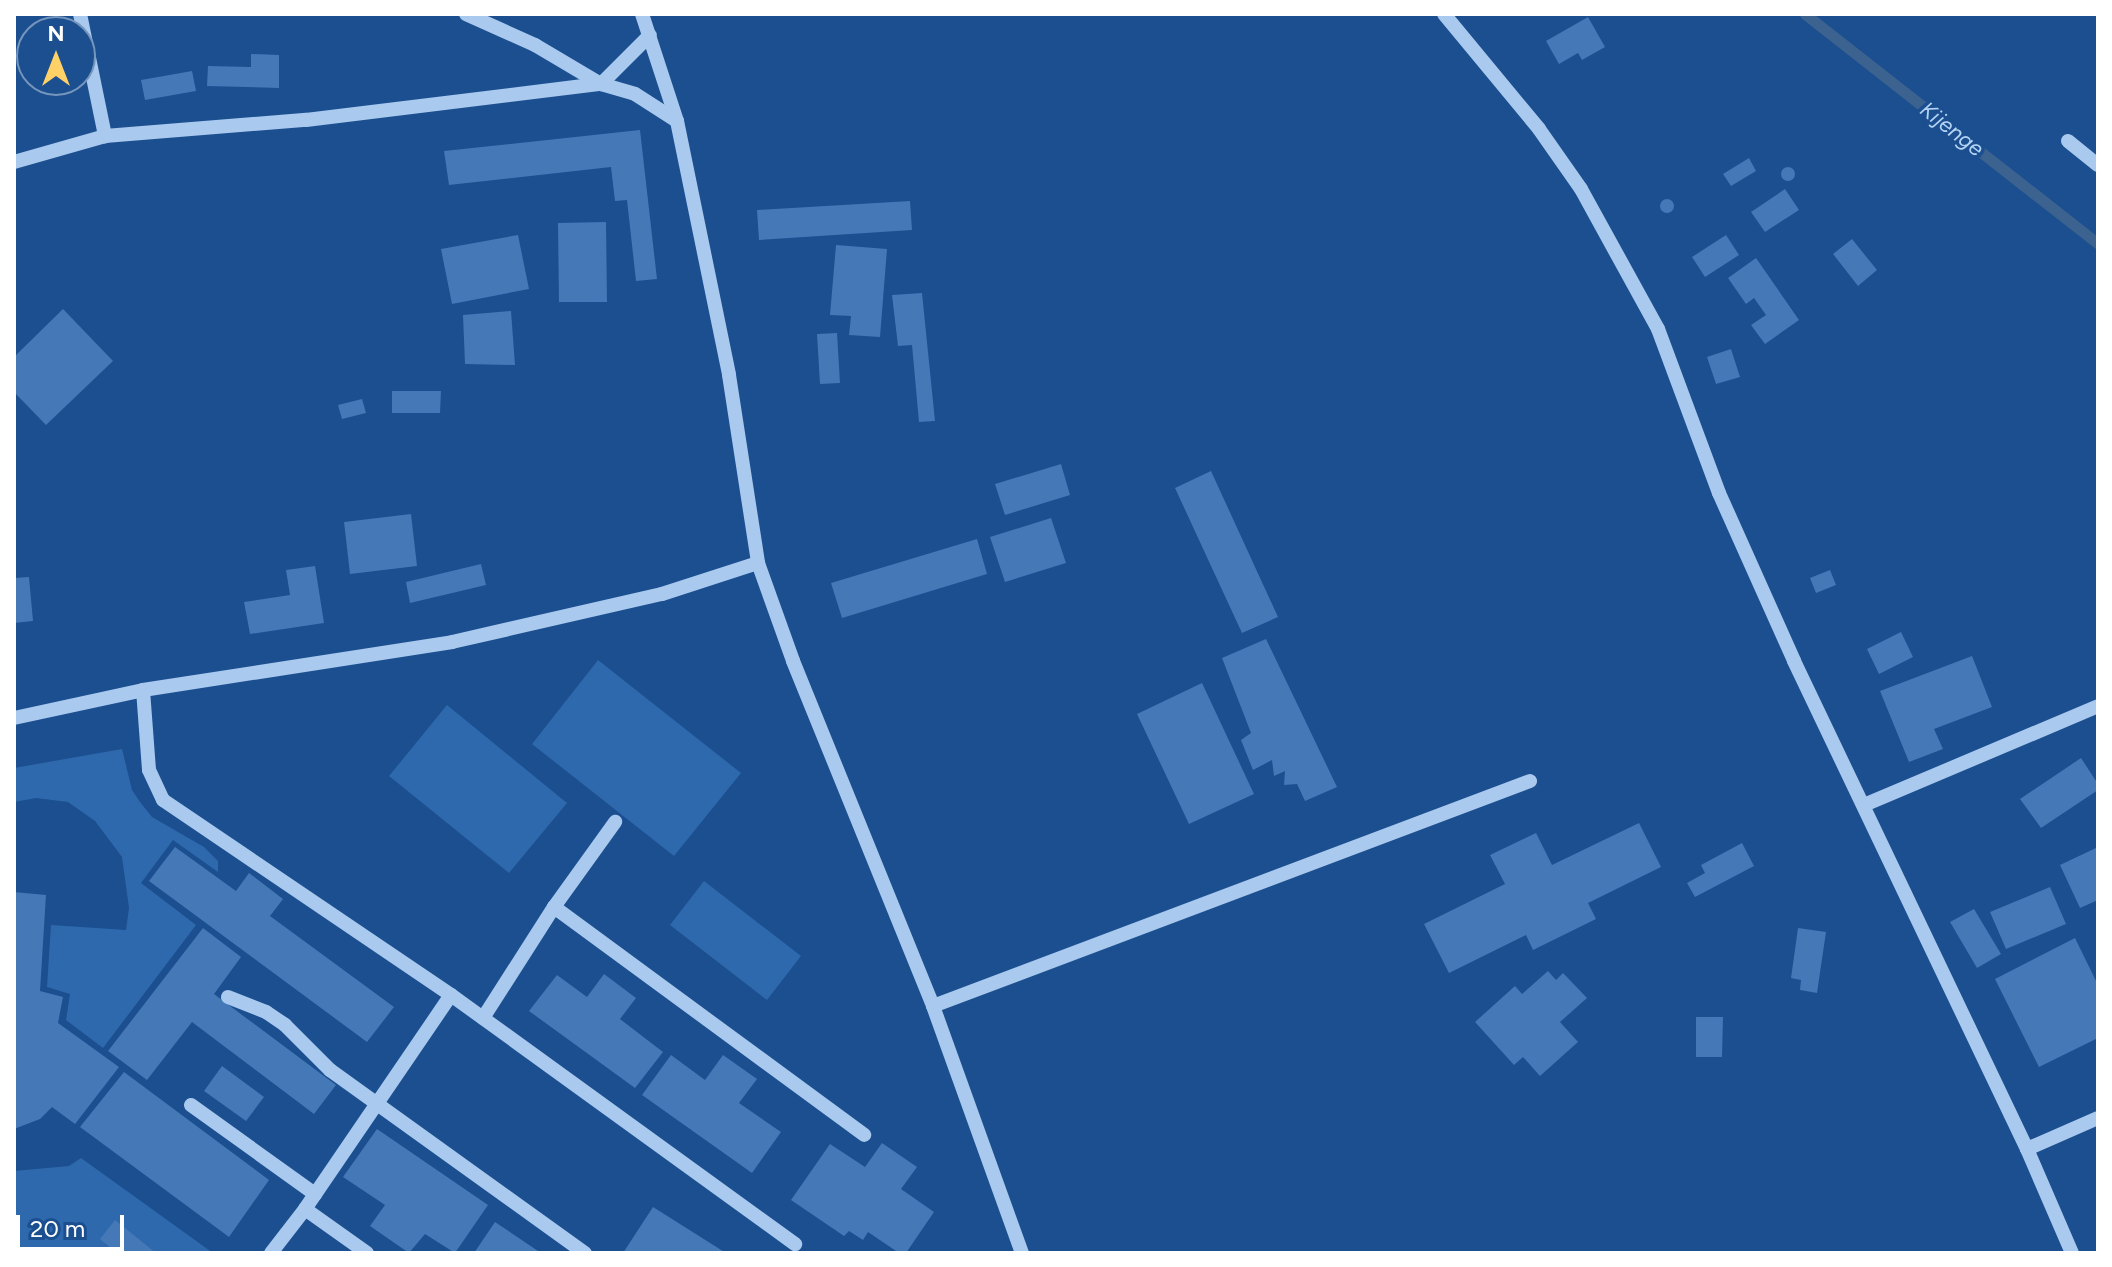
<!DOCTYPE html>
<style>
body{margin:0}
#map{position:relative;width:2112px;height:1267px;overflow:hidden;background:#1b4f8f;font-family:Figtree,sans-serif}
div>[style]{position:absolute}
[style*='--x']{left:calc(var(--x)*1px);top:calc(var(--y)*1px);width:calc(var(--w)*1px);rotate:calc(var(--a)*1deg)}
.green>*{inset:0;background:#2e69ad}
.stream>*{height:11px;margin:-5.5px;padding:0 5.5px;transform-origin:5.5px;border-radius:5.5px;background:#3c6290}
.building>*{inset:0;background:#4478b7}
.round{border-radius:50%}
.minor>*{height:14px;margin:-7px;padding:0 7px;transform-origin:7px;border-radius:7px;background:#a9c9ee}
span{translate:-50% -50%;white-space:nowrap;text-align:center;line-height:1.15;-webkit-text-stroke:7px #1b4f8f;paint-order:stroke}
.water-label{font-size:22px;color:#b5d3f5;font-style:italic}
.frame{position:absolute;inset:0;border:16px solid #fff;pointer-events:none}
.north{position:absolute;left:16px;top:16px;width:80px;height:80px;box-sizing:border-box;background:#1b4f8f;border:2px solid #7695bc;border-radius:50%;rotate:0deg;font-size:22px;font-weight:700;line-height:32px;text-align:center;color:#fff}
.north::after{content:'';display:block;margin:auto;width:28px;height:36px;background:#ffd166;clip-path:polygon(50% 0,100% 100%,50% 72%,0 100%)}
.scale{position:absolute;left:16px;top:1215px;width:108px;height:36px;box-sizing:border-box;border:4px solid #fff;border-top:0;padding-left:10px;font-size:24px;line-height:28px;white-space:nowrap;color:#fff;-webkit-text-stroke:6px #1b4f8f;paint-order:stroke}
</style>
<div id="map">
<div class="green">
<i style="clip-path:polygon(598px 660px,741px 773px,674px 856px,532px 744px)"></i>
<i style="clip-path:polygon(447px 705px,567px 803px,509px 873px,389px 776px)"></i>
<i style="clip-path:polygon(122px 749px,132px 790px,140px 802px,152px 817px,204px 847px,218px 861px,218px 872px,173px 840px,141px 883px,196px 925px,103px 1048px,66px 1020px,70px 994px,47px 987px,51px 925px,126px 930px,129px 908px,122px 857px,95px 821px,68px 802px,36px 798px,14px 802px,14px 768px)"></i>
<i style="clip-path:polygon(704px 881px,801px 956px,767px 1000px,670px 925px)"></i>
<i style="clip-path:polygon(81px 1158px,213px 1253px,25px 1253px,14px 1240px,14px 1171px,69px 1166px)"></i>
</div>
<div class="stream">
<i style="--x:1805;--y:14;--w:372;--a:38.1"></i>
</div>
<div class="building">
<i style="clip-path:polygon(1588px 17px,1605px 47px,1582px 60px,1578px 53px,1559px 64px,1546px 41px)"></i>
<i style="clip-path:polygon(251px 54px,279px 55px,279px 88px,207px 86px,208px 66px,251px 67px)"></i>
<i style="clip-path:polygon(192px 71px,196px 91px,145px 100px,141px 80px)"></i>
<i style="clip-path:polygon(640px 130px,657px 279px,636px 281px,627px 200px,615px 201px,611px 167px,449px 185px,444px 151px)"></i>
<i style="clip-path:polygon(1749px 158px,1756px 171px,1731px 186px,1723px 174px)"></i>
<i class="round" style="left:1781px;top:167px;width:14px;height:14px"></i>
<i style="clip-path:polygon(1785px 189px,1799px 210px,1765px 232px,1751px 212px)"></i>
<i class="round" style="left:1660px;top:199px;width:14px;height:14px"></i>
<i style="clip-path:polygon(910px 201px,912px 230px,759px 240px,757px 210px)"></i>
<i style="clip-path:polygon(606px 222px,607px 302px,559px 302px,558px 223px)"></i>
<i style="clip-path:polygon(518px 235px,529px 289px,452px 304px,441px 249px)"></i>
<i style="clip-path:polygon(1726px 235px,1739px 255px,1705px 277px,1692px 257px)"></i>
<i style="clip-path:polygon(1852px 239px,1877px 270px,1858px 286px,1833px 254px)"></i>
<i style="clip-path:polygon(836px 245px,887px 249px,880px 337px,849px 335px,851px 316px,830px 315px)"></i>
<i style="clip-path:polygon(1756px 258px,1799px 320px,1765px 344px,1751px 325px,1766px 315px,1754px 298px,1746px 304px,1728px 278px)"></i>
<i style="clip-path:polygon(922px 293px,935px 421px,919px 422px,912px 345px,898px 346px,892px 295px)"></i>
<i style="clip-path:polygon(63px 309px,113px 361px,46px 425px,14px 392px,14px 357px)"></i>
<i style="clip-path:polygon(511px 311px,515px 365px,465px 364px,463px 315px)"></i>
<i style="clip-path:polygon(837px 333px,840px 383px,820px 384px,817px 334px)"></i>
<i style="clip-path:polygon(1731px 349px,1740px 377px,1716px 384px,1707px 357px)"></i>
<i style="clip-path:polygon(392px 391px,441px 391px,440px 413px,392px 413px)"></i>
<i style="clip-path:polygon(362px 399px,366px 413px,342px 419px,338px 405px)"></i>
<i style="clip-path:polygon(1061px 464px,1070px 495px,1005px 515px,995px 484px)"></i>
<i style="clip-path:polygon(1211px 471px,1278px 617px,1242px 633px,1175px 488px)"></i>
<i style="clip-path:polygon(411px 514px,417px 566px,350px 574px,344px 522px)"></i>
<i style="clip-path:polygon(1051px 518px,1066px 563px,1005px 582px,990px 537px)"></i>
<i style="clip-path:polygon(977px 539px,987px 574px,842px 618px,831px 583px)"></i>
<i style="clip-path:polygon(481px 564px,486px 585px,410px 603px,406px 582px)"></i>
<i style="clip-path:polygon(315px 566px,324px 623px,250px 634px,244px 602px,290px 595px,286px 570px)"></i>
<i style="clip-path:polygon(1830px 570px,1836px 585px,1816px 593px,1810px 578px)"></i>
<i style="clip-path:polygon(29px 577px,33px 621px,14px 623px,14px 578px)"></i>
<i style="clip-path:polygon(1901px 632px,1913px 657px,1879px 674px,1867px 649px)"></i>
<i style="clip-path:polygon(1266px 639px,1337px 787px,1305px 801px,1297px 784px,1284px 785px,1285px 771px,1274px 776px,1272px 760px,1253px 770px,1241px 740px,1251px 733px,1222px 658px)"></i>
<i style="clip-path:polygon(1972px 656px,1992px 707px,1934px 729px,1943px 749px,1909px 762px,1880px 691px)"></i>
<i style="clip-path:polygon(1202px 683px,1254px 794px,1189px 824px,1137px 714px)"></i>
<i style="clip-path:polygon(2081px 758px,2098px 784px,2098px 790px,2041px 828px,2020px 799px)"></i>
<i style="clip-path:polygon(1639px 823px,1661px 867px,1588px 903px,1596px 919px,1533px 950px,1526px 935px,1449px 973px,1424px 924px,1505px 884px,1490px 855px,1536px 833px,1552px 865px)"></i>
<i style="clip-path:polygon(1742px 843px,1754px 866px,1695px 897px,1687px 883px,1705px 873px,1701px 865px)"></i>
<i style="clip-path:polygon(175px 847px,236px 891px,249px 873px,283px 899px,270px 916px,394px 1007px,367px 1042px,149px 881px)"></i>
<i style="clip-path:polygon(2098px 847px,2098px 900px,2080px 908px,2060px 865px)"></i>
<i style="clip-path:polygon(2050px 887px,2066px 924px,2006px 949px,1990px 912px)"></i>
<i style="clip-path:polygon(14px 892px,46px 895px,40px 991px,63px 997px,58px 1023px,119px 1067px,75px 1124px,52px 1107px,40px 1119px,14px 1129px)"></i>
<i style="clip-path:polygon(1974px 909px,2001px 954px,1977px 968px,1950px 922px)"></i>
<i style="clip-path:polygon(203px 928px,241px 957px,214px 994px,336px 1085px,314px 1114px,192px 1022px,147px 1080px,108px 1051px)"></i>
<i style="clip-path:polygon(1798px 928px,1826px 932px,1817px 993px,1800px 990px,1801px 980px,1791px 978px)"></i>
<i style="clip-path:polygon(2075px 938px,2098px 985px,2098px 1038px,2039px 1067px,1995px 979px)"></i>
<i style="clip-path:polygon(1548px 971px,1556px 980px,1563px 973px,1587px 998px,1560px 1022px,1578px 1042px,1540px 1076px,1523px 1057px,1514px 1065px,1475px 1022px,1515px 986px,1522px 994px)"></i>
<i style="clip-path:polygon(604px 974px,636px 998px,620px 1019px,663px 1052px,635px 1088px,529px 1011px,557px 975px,587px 997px)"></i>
<i style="clip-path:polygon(1696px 1017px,1723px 1017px,1722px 1057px,1696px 1057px)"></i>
<i style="clip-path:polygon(671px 1055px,705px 1080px,723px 1055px,757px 1079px,739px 1103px,781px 1132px,752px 1173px,642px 1095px)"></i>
<i style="clip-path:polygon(222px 1066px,264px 1097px,246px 1121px,204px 1091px)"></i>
<i style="clip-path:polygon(124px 1072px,269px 1180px,229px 1237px,80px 1127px)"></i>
<i style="clip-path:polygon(377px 1129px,488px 1205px,455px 1253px,425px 1234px,409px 1253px,370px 1226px,385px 1205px,343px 1177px)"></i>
<i style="clip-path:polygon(882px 1143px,917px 1167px,901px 1189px,934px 1212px,906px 1253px,899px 1253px,868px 1232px,863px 1240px,849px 1231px,844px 1236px,791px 1200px,830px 1144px,865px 1167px)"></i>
<i style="clip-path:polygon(653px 1207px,726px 1253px,623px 1253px)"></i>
<i style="clip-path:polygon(115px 1220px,156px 1253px,117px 1253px,100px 1239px)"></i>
<i style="clip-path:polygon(495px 1222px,541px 1253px,474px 1253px)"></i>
</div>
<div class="minor">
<i style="--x:80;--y:14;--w:125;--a:78.4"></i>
<i style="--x:466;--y:14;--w:76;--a:24.2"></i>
<i style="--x:535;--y:45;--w:77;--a:30.6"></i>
<i style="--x:601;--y:84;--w:69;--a:-45"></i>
<i style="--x:642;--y:14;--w:113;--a:71.9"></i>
<i style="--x:677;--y:121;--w:259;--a:78.4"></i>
<i style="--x:729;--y:375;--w:190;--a:81.2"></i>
<i style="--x:758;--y:563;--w:104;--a:70.3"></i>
<i style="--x:793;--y:661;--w:372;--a:67.9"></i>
<i style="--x:933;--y:1006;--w:263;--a:70.2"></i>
<i style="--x:1444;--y:14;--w:149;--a:50.4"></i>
<i style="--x:1539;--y:129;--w:73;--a:55"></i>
<i style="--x:1581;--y:189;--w:160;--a:61.2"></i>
<i style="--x:1658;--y:329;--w:175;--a:69.6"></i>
<i style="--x:1719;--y:493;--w:184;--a:65.9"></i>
<i style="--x:1794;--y:661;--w:541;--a:64.48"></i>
<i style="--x:2027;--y:1149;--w:113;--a:66.6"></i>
<i style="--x:2068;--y:141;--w:38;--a:39"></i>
<i style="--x:14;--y:162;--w:95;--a:-15.9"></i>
<i style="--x:105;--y:136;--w:202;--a:-4.6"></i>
<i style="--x:306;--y:120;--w:297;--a:-7"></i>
<i style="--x:601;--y:84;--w:35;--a:16"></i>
<i style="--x:635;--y:94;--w:50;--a:32.7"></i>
<i style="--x:143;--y:690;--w:80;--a:85.7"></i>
<i style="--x:149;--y:770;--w:33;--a:65"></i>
<i style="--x:163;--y:800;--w:348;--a:34.1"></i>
<i style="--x:451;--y:995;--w:425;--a:35.9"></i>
<i style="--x:14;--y:718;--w:132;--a:-12.2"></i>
<i style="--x:143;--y:690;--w:313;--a:-8.8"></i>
<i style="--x:452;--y:642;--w:215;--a:-12.9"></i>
<i style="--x:662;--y:594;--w:101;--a:-17.9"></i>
<i style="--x:1864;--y:805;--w:254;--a:-22.9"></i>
<i style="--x:554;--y:907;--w:385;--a:36.3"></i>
<i style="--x:228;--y:997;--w:41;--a:21.5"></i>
<i style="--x:266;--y:1012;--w:23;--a:34"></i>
<i style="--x:285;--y:1025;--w:64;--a:45"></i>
<i style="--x:330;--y:1070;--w:314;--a:35.7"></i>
<i style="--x:933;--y:1006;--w:638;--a:-20.65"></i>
<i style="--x:483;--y:1018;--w:132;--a:-57.4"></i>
<i style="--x:554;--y:907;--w:105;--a:-54.3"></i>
<i style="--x:191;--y:1105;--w:153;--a:35.7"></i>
<i style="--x:2027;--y:1149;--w:77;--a:-23.6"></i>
<i style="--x:305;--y:1209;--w:76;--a:35.4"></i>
<i style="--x:271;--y:1253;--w:56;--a:-52.3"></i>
<i style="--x:305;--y:1209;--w:259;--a:-55.7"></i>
</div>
<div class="water-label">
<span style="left:1952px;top:129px;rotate:38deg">Kijenge</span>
</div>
<div class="frame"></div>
<div class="north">N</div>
<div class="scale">20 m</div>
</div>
